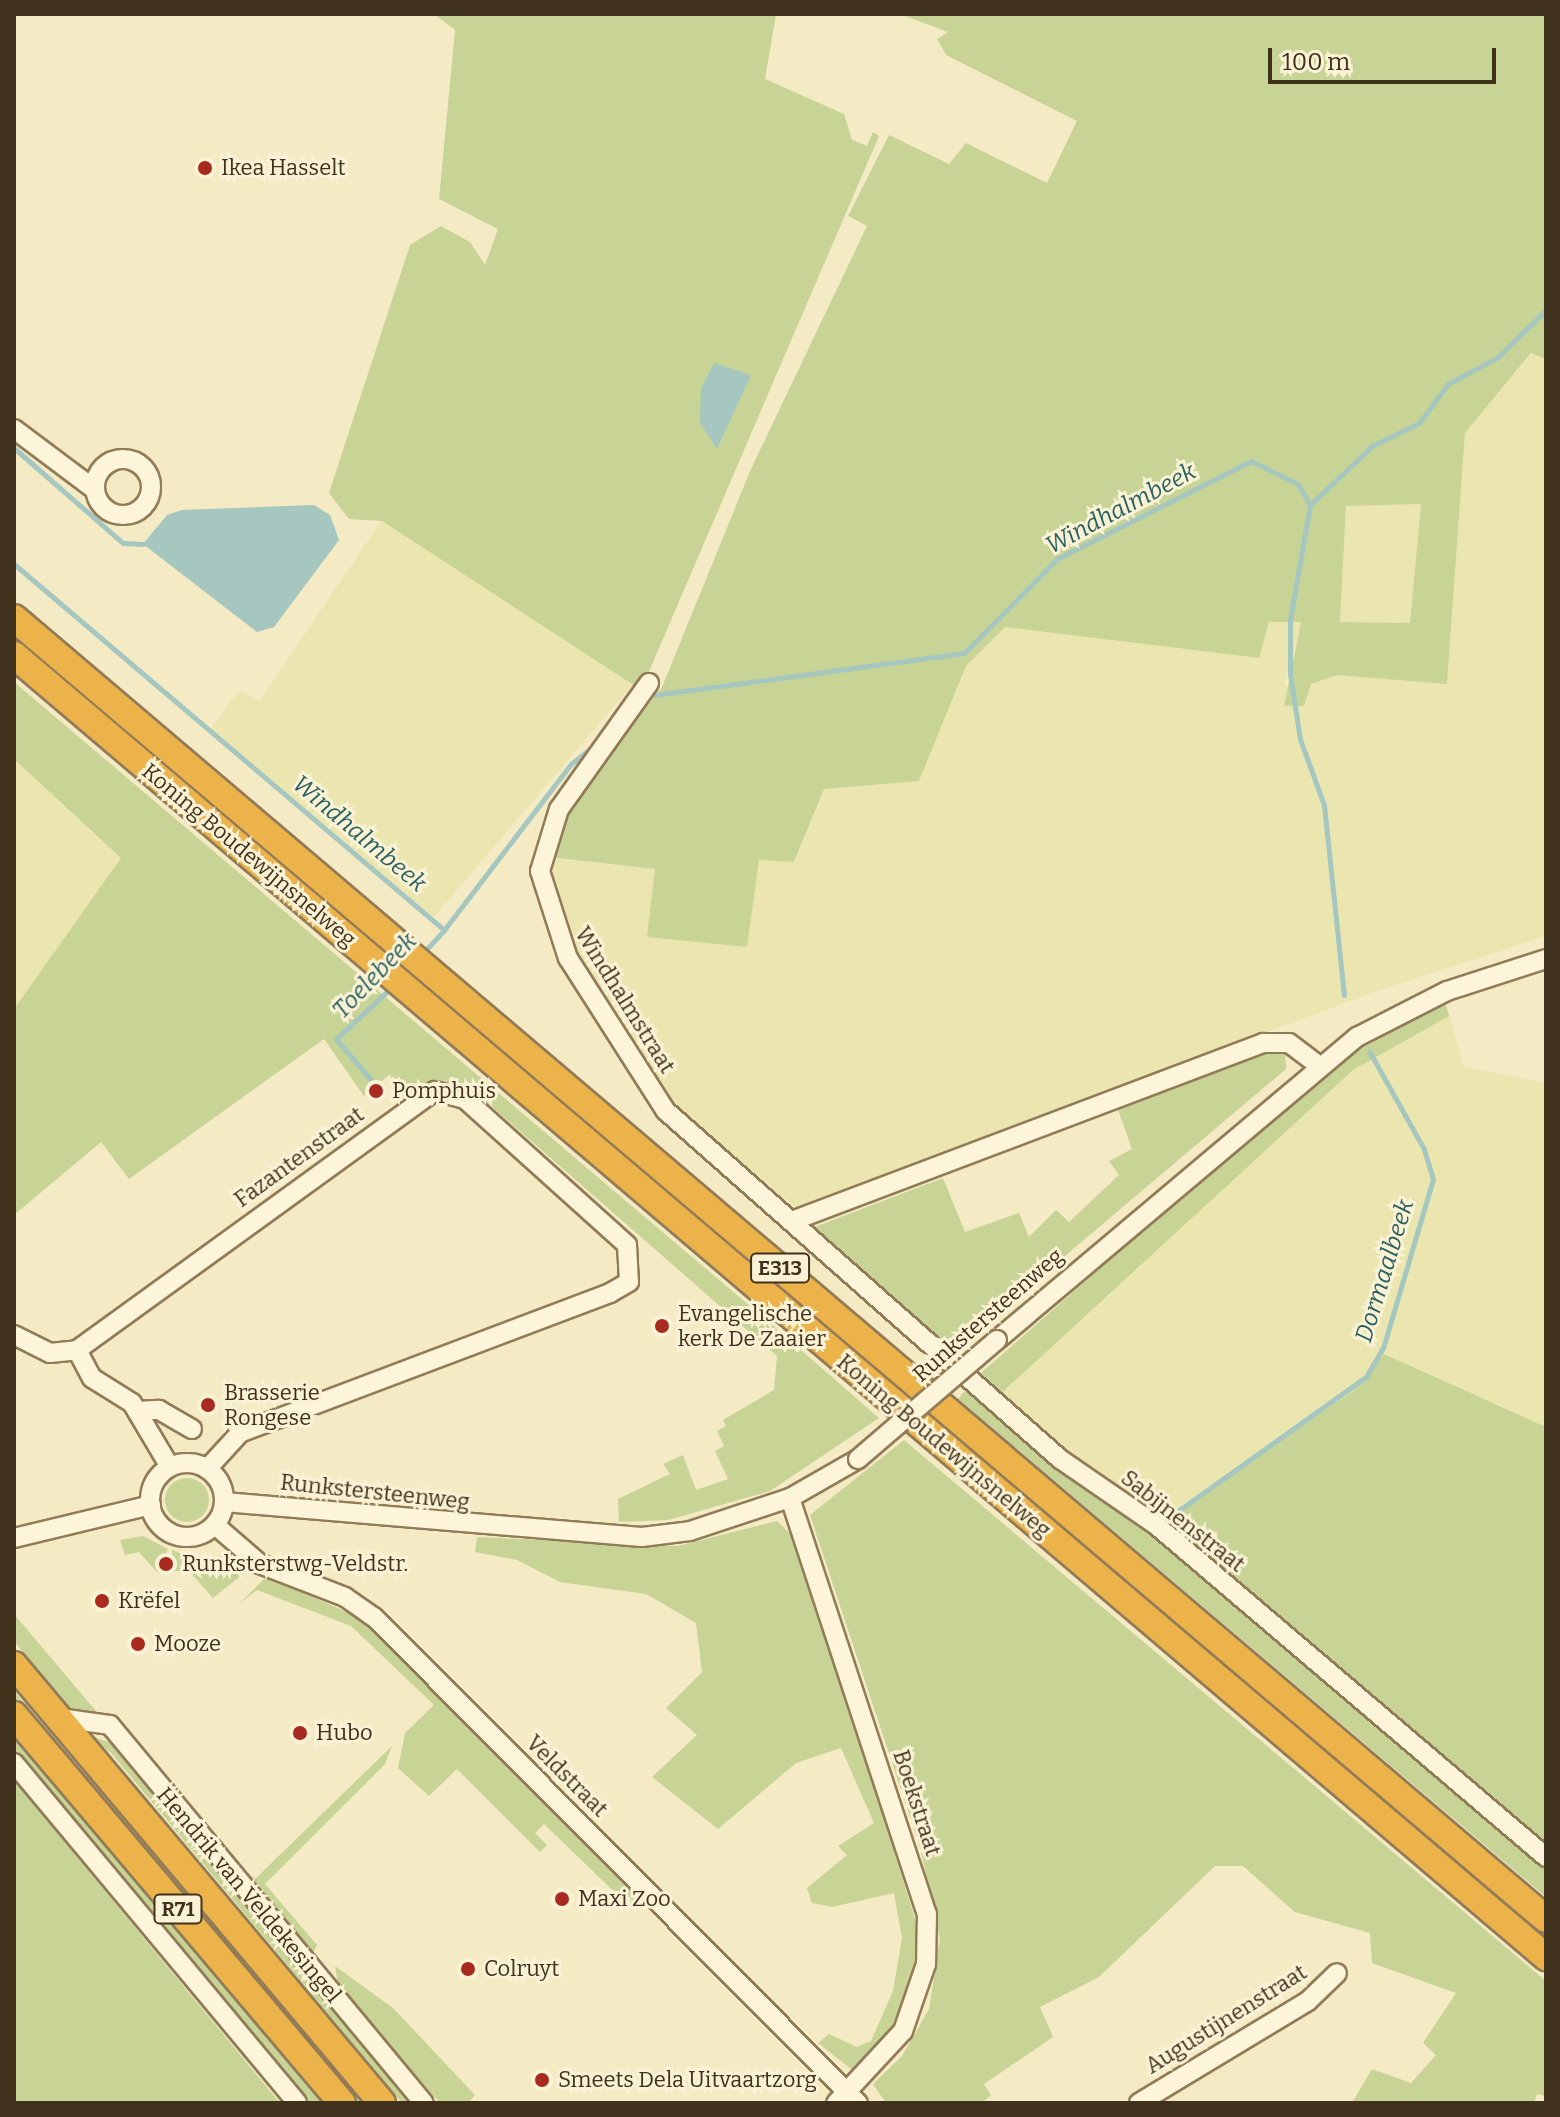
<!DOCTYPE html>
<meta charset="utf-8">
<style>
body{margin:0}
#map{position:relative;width:1560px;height:2117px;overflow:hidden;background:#f4eac4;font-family:Bitter,serif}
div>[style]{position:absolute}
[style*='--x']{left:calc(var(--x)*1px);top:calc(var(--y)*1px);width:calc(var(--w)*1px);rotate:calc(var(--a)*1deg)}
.farmland>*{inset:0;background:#ebe6b0}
.green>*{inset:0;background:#c7d496}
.round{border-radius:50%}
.water>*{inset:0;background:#a6c6c0}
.stream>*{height:5px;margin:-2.5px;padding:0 2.5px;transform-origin:2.5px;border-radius:2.5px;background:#a6c6c0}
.roads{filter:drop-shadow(2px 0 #927b57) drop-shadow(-2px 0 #927b57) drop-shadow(0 2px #927b57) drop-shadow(0 -2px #927b57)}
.minor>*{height:18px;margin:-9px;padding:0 9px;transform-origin:9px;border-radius:9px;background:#fdf5d9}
.minor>.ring{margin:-9px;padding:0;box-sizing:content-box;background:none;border:18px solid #fdf5d9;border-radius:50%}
.highway>*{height:26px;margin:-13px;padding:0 13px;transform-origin:13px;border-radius:13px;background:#edb34b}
.bridges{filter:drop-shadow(2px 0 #927b57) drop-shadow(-2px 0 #927b57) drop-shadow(0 2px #927b57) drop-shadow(0 -2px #927b57)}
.minor-bridge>*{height:18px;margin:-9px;padding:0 9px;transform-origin:9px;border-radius:9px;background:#fdf5d9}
.dots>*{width:22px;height:22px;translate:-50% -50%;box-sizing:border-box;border:4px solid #faf2d5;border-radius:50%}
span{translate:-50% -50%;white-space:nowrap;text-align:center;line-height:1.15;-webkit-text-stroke:6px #faf2d5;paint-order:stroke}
.shield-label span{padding:2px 6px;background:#faf2d5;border:2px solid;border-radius:6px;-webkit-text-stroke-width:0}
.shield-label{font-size:20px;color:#40311d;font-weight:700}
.poi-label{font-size:22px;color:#40311d}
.left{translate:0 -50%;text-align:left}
.street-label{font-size:22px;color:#40311d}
.water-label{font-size:24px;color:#2b6061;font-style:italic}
.frame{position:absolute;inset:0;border:16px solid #40311d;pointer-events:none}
.scale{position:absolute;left:1268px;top:48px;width:228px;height:36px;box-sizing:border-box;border:4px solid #40311d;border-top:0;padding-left:10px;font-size:24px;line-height:28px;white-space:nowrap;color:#40311d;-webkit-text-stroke:6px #faf2d5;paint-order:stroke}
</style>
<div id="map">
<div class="farmland">
<i style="clip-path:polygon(1532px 353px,1546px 359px,1546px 936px,1371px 993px,798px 1209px,669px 1103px,566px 945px,548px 858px,655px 869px,746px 947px,759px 860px,795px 862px,824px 789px,919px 781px,966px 666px,1005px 626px,1258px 658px,1269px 622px,1302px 622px,1284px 683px,1304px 706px,1311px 684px,1337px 675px,1447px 683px,1465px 433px)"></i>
<i style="clip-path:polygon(1421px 504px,1410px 623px,1340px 622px,1346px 505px)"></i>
<i style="clip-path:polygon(381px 521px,633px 684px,433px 918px,211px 728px,239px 691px,260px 701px)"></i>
<i style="clip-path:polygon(14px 759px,121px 858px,14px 1009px)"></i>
<i style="clip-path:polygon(1449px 1016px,1464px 1067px,1546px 1083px,1546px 1427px,1384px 1354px,1353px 1391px,1162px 1523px,995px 1399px,1353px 1070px)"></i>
</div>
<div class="green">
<i style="clip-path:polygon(434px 14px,776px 14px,765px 79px,844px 114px,852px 140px,867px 146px,873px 132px,879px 136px,641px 690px,382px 521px,349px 519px,329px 493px,410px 245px,441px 226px,470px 242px,485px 265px,498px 229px,439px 199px,455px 30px)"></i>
<i style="clip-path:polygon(evenodd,900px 14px,1546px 14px,1546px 359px,1531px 353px,1465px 433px,1447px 684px,1337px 675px,1311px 684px,1304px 706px,1284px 706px,1301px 622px,1269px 622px,1259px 658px,1005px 627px,966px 666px,919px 781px,824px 789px,794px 862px,759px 860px,747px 947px,647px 937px,655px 869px,548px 857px,557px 823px,662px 687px,751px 469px,867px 226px,848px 216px,889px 135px,949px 164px,966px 143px,1047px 183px,1077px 121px,946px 55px,937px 39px,948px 32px,900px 14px,1421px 504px,1410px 623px,1340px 622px,1346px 506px,1421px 504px)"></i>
<i style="clip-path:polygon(14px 682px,771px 1324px,879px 1418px,770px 1491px,668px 1520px,619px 1522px,618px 1499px,670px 1474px,663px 1464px,683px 1455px,696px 1490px,728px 1479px,715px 1451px,724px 1446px,717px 1431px,726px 1426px,723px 1420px,774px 1390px,777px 1356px,474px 1091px,441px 1080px,399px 1097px,390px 1074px,364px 1096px,324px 1039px,129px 1179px,101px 1142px,14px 1215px,14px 1009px,121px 858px,14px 759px)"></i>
<i style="clip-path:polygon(1445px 1002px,1449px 1016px,1353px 1070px,995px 1399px,973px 1380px,1330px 1066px)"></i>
<i style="clip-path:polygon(1272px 1049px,1285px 1052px,1286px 1069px,949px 1354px,812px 1228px,943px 1178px,965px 1232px,1019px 1213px,1029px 1237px,1056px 1210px,1069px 1222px,1119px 1175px,1109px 1161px,1132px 1149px,1118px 1110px)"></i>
<i style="clip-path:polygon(1384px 1354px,1546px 1427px,1546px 1847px,1162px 1523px,1353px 1391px)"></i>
<i style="clip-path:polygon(965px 1391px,1149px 1529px,1546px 1865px,1546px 1897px,958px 1399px)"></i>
<i style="clip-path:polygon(904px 1440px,1546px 1981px,1546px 2096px,1537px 2094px,1534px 2103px,1352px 2103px,1372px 2069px,1411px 2083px,1436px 2055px,1423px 2043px,1456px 1993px,1372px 1963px,1370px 1933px,1295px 1912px,1243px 1866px,1215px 1866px,1099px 1977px,1040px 2007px,1053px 2037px,984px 2084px,991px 2095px,982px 2103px,886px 2103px,873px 2084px,902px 2056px,929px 2009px,940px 1939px,920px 1847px,810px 1515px)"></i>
<i class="round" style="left:165px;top:1478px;width:44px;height:44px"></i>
<i style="clip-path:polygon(777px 1521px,799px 1542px,920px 1935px,907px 2004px,869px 2066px,851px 2069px,818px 2043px,829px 2034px,857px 2047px,871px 2041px,893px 1991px,902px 1938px,894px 1893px,832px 1907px,812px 1903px,807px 1888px,847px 1855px,838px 1846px,874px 1823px,841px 1748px,796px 1763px,718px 1829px,652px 1777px,697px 1735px,666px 1708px,702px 1672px,696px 1623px,646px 1594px,560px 1582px,517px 1560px,475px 1552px,477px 1537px,678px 1546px)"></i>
<i style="clip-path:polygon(143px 1536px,168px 1549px,161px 1569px,173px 1567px,172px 1550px,208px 1563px,230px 1551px,246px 1564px,243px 1574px,213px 1598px,188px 1570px,158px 1573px,139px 1552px,125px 1555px,120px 1540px)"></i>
<i style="clip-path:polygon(267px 1576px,368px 1622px,640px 1897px,629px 1906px,544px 1824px,535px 1833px,547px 1845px,540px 1852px,457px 1769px,429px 1796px,398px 1768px,405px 1733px,434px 1705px,351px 1626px,257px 1590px,239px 1604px)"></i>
<i style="clip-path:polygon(14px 1614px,95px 1710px,98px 1714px,65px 1710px,56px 1700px,14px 1640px)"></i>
<i style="clip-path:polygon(14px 1691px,100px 1791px,127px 1812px,370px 2103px,353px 2103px,14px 1701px)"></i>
<i style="clip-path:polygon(86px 1734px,114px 1744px,413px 2103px,402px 2103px,111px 1753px)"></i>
<i style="clip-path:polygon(14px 1737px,322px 2103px,309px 2103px,14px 1752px)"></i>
<i style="clip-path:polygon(392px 1746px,385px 1764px,265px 1884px,317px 1945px,312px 1955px,250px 1874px,255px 1879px)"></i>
<i style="clip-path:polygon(14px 1781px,280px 2103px,14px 2103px)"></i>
<i style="clip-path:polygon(335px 1966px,393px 2008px,475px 2095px,468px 2103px,440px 2103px,338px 1985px)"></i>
</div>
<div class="water">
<i style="clip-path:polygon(714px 363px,751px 375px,717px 449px,700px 423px,701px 388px)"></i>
<i style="clip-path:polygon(314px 505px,330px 515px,339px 540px,274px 627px,257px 632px,143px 544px,167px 515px,182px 510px)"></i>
</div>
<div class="stream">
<i style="--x:14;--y:448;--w:145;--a:41.1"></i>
<i style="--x:123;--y:543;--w:20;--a:3"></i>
<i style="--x:1310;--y:505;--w:117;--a:99.9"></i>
<i style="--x:1290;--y:620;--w:54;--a:90"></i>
<i style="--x:1290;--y:674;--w:66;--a:81.3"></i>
<i style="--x:1300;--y:739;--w:70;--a:70"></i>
<i style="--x:1324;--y:805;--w:191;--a:84"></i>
<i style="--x:14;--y:564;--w:565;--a:40.4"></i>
<i style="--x:444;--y:930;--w:209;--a:-52.6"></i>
<i style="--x:571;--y:764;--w:33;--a:-39"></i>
<i style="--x:654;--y:695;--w:313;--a:-7.7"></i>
<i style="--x:964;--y:653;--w:132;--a:-45.3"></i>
<i style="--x:1057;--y:559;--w:217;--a:-26.8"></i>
<i style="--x:1251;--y:461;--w:52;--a:26.1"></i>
<i style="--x:1298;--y:484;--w:24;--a:60"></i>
<i style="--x:1310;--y:505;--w:86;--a:-43.6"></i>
<i style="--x:1372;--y:446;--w:52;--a:-26.1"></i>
<i style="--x:1419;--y:423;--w:49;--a:-53.4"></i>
<i style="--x:1448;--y:384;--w:57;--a:-28.4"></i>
<i style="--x:1498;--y:357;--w:67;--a:-44.4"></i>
<i style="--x:421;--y:955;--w:34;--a:-47"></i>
<i style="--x:372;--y:1081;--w:55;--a:-130.6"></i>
<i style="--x:336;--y:1039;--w:78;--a:-42.9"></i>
<i style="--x:1175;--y:1513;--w:234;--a:-35.5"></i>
<i style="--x:1366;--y:1377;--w:34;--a:-60"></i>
<i style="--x:1383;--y:1348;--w:176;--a:-73.5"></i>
<i style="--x:1433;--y:1179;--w:31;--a:-107"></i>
<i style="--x:1424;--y:1149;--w:112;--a:-119.3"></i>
</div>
<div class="roads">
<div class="minor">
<i style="--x:14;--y:429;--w:100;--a:36.9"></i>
<i class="ring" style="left:95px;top:459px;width:38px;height:38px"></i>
<i style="--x:649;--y:683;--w:155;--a:125.5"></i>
<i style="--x:559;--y:809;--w:65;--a:107"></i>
<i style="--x:540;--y:871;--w:91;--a:72.2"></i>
<i style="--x:568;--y:958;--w:182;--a:57.4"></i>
<i style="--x:666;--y:1111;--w:526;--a:41.45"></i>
<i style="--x:1060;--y:1459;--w:116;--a:34.5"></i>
<i style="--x:1156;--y:1525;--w:512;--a:40.41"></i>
<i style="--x:792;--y:1221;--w:504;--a:-20.7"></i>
<i style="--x:1263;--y:1043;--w:26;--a:0"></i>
<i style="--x:1289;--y:1043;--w:35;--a:37"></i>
<i style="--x:14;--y:1335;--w:40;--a:26.6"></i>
<i style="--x:50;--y:1353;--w:27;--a:-6"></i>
<i style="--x:77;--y:1350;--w:442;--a:-35.9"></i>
<i style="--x:435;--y:1091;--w:31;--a:15"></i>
<i style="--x:465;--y:1099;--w:218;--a:42"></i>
<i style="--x:627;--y:1245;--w:37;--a:87"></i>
<i style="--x:629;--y:1282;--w:22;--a:150"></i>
<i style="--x:610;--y:1293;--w:396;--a:159.3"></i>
<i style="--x:240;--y:1433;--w:49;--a:132.5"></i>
<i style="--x:997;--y:1340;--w:471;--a:-40.1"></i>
<i style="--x:1357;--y:1037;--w:101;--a:-27.1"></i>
<i style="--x:1447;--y:991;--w:104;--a:-17.9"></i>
<i style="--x:77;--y:1350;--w:32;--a:62"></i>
<i style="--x:92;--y:1378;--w:47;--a:32"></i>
<i style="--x:132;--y:1403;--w:74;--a:59.3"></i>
<i style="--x:137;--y:1411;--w:22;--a:-3"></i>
<i style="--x:159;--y:1410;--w:38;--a:30"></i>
<i class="ring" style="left:150px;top:1463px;width:56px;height:56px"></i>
<i style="--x:790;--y:1498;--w:438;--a:71.8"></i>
<i style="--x:927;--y:1914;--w:50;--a:91.1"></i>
<i style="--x:926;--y:1964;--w:71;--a:108.9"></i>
<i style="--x:903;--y:2031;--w:98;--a:132.9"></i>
<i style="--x:224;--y:1502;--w:419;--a:4.8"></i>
<i style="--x:642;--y:1537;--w:48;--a:-7.1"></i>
<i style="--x:690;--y:1531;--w:105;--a:-18.3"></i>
<i style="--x:790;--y:1498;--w:78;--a:-29.8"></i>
<i style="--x:215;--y:1525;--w:60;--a:40.9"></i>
<i style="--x:260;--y:1564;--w:91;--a:21.2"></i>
<i style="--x:345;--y:1597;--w:35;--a:35"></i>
<i style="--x:374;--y:1617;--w:686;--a:45.12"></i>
<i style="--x:14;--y:1538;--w:141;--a:-13.5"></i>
<i style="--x:59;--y:1718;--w:51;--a:7.8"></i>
<i style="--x:110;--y:1725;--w:491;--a:50.3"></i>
<i style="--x:14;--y:1763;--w:442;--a:50.2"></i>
<i style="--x:1139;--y:2103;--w:197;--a:-31.1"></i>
<i style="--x:1308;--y:2001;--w:40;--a:-44"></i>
</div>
<div class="highway">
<i style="--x:14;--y:618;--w:2010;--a:40.34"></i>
<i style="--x:14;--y:655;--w:2011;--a:40.36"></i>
<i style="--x:14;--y:1665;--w:572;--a:49.96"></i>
<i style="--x:14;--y:1715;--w:508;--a:49.79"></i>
</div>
</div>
<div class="bridges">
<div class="minor-bridge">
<i style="--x:858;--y:1459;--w:183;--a:-40.6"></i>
</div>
</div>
<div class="dots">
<i style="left:205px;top:168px;background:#a92a1f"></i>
<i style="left:376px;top:1091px;background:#a92a1f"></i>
<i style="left:662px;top:1326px;background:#a92a1f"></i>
<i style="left:208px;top:1405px;background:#a92a1f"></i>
<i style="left:166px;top:1564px;background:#a92a1f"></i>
<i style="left:102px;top:1601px;background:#a92a1f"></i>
<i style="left:138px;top:1644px;background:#a92a1f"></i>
<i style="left:300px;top:1733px;background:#a92a1f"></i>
<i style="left:562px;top:1899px;background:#a92a1f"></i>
<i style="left:468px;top:1969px;background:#a92a1f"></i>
<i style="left:542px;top:2080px;background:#a92a1f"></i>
</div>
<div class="shield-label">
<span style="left:780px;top:1268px">E313</span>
<span style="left:178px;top:1909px">R71</span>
</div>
<div class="poi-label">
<span class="left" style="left:221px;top:168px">Ikea Hasselt</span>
<span class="left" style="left:392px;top:1091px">Pomphuis</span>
<span class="left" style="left:678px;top:1326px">Evangelische<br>kerk De Zaaier</span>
<span class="left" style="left:224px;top:1405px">Brasserie<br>Rongese</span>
<span class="left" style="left:182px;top:1564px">Runksterstwg-Veldstr.</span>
<span class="left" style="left:118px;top:1601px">Krëfel</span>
<span class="left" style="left:154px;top:1644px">Mooze</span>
<span class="left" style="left:316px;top:1733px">Hubo</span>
<span class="left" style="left:578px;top:1899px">Maxi Zoo</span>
<span class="left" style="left:484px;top:1969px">Colruyt</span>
<span class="left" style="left:558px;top:2080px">Smeets Dela Uitvaartzorg</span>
</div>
<div class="street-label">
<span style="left:249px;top:855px;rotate:40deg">Koning Boudewijnsnelweg</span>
<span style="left:625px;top:1000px;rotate:58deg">Windhalmstraat</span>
<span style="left:299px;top:1157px;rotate:-36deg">Fazantenstraat</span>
<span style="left:988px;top:1315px;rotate:-41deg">Runkstersteenweg</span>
<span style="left:944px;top:1446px;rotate:40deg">Koning Boudewijnsnelweg</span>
<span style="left:375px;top:1492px;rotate:6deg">Runkstersteenweg</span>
<span style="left:1183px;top:1521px;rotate:38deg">Sabijnenstraat</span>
<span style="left:567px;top:1776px;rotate:45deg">Veldstraat</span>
<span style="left:917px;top:1803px;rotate:72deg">Boekstraat</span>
<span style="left:249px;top:1895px;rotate:50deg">Hendrik van Veldekesingel</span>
<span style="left:1226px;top:2019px;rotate:-32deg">Augustijnenstraat</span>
</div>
<div class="water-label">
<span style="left:1121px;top:509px;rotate:-28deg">Windhalmbeek</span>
<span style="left:359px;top:834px;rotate:40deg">Windhalmbeek</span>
<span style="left:375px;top:976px;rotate:-46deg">Toelebeek</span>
<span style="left:1385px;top:1271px;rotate:-73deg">Dormaalbeek</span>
</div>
<div class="frame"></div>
<div class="scale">100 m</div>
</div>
